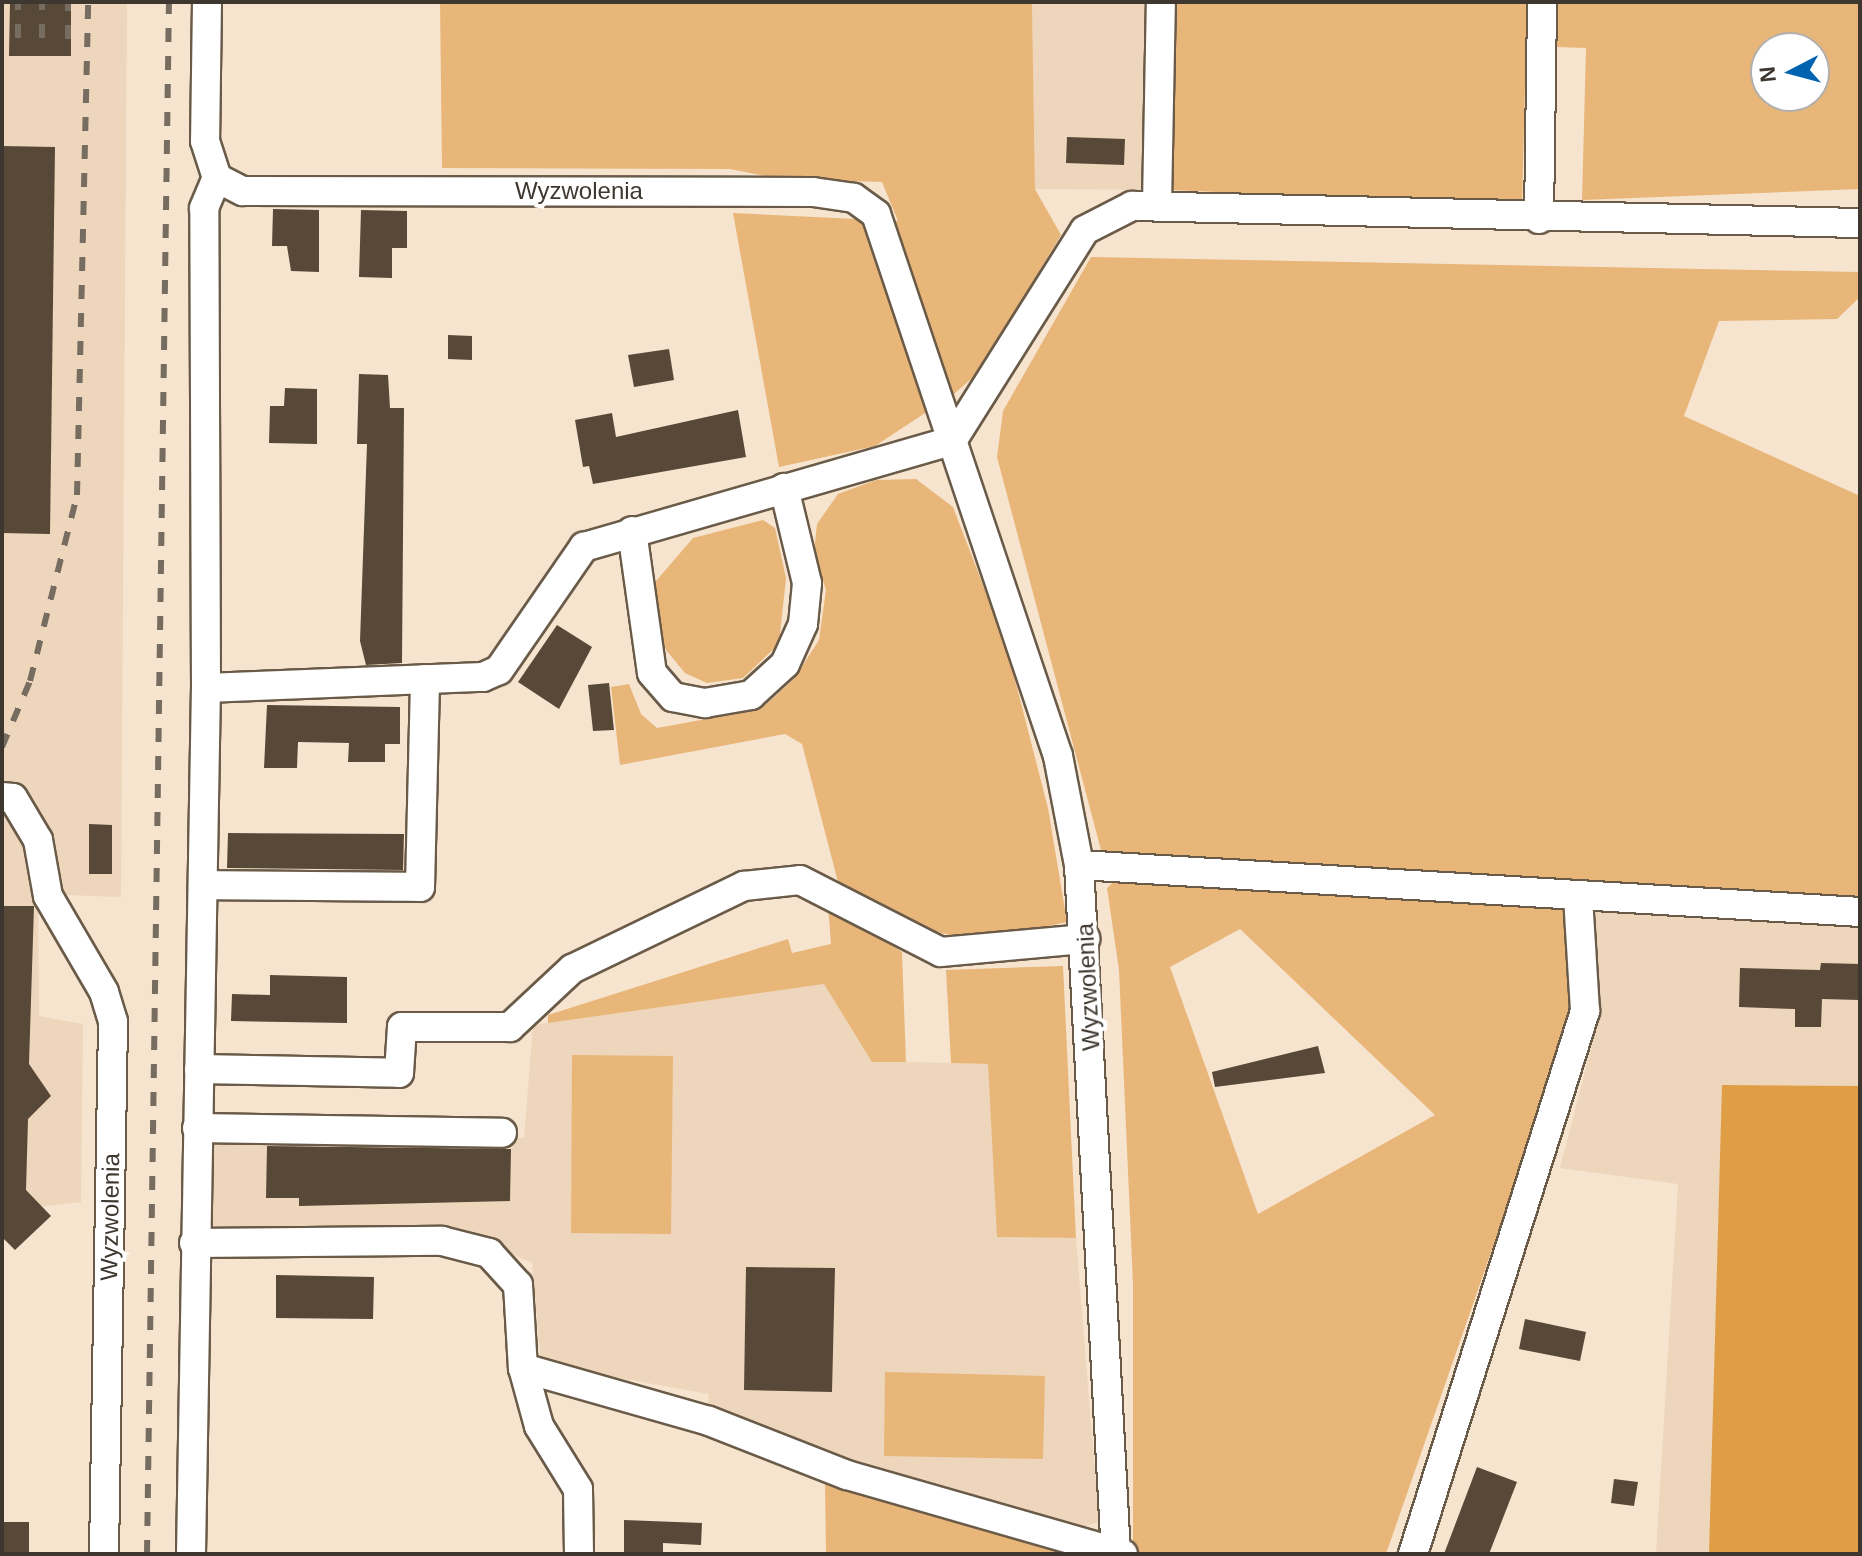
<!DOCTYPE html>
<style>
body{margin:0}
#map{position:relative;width:1862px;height:1556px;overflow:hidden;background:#f6e4cf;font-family:Helvetica,sans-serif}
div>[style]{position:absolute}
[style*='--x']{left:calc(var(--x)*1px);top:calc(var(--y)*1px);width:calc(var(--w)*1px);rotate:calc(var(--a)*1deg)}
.built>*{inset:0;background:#edd6bb}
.green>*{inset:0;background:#e9b679}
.water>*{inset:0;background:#df9d45}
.building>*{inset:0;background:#574837}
.roads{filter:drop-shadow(2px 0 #6a5b49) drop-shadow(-2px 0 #6a5b49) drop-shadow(0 2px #6a5b49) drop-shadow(0 -2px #6a5b49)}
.minor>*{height:28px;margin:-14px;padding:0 14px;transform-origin:14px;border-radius:14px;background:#fff}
.rail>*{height:6px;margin-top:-3px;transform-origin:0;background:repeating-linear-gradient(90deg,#766c60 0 14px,transparent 0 28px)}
span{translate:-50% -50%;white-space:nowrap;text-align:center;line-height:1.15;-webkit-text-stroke:8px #fff;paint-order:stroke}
.street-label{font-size:24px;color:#3e372f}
.frame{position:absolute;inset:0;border:4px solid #3e372f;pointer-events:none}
.north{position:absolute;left:1750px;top:32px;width:80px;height:80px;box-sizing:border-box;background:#fff;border:2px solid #b2afac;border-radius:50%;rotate:264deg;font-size:22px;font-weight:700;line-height:32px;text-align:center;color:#3e372f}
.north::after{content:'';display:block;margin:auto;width:28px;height:36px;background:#0063af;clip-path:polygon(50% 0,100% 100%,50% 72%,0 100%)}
</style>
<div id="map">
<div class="built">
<i style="clip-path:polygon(2px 2px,127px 2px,121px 897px,38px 894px,39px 1016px,83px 1024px,81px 1202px,2px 1211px)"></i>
<i style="clip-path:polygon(1032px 2px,1413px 2px,1170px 190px,1035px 189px)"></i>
<i style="clip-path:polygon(1595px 908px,1860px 908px,1860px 1554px,1656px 1554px,1678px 1184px,1560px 1168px,1601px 1010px)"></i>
<i style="clip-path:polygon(824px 984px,872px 1061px,988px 1064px,998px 1237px,1076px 1238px,1099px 1522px,1077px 1529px,861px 1472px,707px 1409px,709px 1394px,541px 1364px,532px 1263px,459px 1230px,207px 1235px,213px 1135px,524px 1138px,533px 1025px)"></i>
</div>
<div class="green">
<i style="clip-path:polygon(440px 2px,1032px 2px,1035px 189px,1061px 235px,978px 373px,954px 394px,875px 446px,779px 467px,733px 213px,898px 221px,882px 182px,781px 179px,730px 169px,442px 168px)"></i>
<i style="clip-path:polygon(evenodd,1172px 2px,1860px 2px,1860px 189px,1582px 200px,1586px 48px,1526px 46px,1522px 205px,1170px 190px,1172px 2px,1766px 48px,1814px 48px,1814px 96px,1766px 96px,1766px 48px)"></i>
<i style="clip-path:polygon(1091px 257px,1860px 272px,1860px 297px,1837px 319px,1719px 321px,1684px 416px,1860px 496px,1860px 901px,1115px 861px,1101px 850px,997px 457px,1003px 411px)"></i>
<i style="clip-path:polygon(916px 479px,953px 507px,1006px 645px,1048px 808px,1067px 922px,978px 941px,932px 931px,838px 882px,802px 744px,785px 734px,620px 765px,611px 687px,629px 684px,641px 714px,657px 728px,761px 709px,794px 679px,819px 640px,826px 590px,814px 552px,817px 524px,838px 494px,876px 480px)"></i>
<i style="clip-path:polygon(763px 520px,775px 528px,786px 578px,779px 644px,743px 678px,707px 683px,685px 673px,666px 650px,653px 612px,656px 581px,693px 538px)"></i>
<i style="clip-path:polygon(evenodd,1117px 879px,1564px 906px,1575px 1011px,1386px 1554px,1133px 1554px,1133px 1284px,1119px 970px,1107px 888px,1117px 879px,1240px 929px,1435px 1115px,1258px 1214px,1170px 967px,1240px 929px)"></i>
<i style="clip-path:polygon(828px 905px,902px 952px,906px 1062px,872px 1062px,824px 984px,548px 1023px,548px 1015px,788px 939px,792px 953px,831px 944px)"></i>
<i style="clip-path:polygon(1063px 966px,1076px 1238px,997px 1237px,988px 1064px,951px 1063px,946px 970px)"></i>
<i style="clip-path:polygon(572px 1055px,673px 1056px,671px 1234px,571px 1233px)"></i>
<i style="clip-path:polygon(885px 1372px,1045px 1376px,1043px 1459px,884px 1456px)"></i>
<i style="clip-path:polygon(825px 1484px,1069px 1550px,1077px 1554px,826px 1554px)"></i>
</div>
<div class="water">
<i style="clip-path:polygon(1722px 1085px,1860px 1086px,1860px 1554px,1709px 1554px)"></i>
</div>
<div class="building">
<i style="clip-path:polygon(10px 2px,71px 2px,71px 56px,9px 56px)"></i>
<i style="clip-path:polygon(1067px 137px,1125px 139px,1124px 165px,1066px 163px)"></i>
<i style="clip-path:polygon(2px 146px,55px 147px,50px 534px,2px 533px)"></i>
<i style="clip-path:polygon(273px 209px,319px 210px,319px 272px,291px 271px,287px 246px,272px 246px)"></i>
<i style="clip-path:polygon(361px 210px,407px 211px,407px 248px,392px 248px,392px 278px,359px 277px)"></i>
<i style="clip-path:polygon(448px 335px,472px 336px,472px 360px,448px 359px)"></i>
<i style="clip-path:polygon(669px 349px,674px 380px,634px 387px,628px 355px)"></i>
<i style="clip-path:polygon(359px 374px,388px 375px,390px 408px,404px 408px,402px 663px,366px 665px,360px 641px,367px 444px,357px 444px)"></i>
<i style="clip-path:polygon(285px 388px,317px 389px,317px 444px,269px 443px,270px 406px,284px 406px)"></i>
<i style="clip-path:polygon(738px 410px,746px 457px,593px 484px,589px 466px,583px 467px,575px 420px,612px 413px,616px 437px)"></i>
<i style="clip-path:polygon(557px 625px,592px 647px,559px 709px,518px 682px)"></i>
<i style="clip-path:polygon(609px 683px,614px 730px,593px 731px,588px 685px)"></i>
<i style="clip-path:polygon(267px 705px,400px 707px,400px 744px,385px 744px,385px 762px,348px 762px,349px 743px,298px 742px,297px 768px,264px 768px)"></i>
<i style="clip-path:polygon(89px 824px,112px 825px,112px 874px,89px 874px)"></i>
<i style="clip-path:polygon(228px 833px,404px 834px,403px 870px,227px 868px)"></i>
<i style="clip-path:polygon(2px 906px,34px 906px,29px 1064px,51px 1096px,28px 1119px,26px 1190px,51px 1216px,15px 1250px,2px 1237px)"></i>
<i style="clip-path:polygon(1821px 963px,1860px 964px,1860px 1000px,1822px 999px,1821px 1027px,1795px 1027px,1795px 1009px,1739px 1007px,1740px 968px,1820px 970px)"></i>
<i style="clip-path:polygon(270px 975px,347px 977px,347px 1023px,231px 1021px,232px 994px,270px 995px)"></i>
<i style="clip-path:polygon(1318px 1046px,1325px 1073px,1215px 1087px,1212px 1072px)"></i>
<i style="clip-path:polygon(267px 1146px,511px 1149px,510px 1201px,299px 1206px,299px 1198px,266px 1198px)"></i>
<i style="clip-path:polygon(746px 1267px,835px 1268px,832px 1392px,744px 1390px)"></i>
<i style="clip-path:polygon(276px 1275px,374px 1277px,373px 1319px,276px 1318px)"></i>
<i style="clip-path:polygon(1525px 1319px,1586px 1332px,1580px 1361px,1519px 1349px)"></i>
<i style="clip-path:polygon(1477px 1467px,1517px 1482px,1489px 1554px,1444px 1554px)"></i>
<i style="clip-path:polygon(1614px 1479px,1638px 1482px,1634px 1506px,1611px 1503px)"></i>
<i style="clip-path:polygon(624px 1520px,702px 1523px,701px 1545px,663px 1543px,663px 1554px,624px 1554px)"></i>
<i style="clip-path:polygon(2px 1522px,29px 1522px,29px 1554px,2px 1554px)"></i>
</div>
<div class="roads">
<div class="minor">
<i style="--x:207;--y:2;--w:139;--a:90.8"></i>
<i style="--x:205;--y:141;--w:39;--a:72"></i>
<i style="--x:217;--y:178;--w:29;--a:27"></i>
<i style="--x:243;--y:191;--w:570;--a:0.1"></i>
<i style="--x:813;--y:192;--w:41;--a:8.3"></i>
<i style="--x:854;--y:198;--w:27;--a:36"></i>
<i style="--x:876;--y:214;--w:572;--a:71.44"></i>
<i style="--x:1058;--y:756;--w:111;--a:79.1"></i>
<i style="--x:1079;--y:865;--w:690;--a:86.93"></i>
<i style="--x:1157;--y:204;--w:202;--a:-88.9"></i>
<i style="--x:1539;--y:219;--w:217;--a:-89.2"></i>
<i style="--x:952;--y:441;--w:249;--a:-57.8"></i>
<i style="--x:1085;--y:230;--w:53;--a:-27.1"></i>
<i style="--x:1132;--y:206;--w:728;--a:1.34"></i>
<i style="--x:632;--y:531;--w:143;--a:82"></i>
<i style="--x:652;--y:673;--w:32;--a:49"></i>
<i style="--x:673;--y:697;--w:33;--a:11"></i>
<i style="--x:705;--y:703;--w:47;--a:-9.9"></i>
<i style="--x:751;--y:695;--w:46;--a:-42.4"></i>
<i style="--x:785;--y:664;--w:44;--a:-65.8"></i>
<i style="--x:803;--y:624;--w:41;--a:-84.4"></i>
<i style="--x:807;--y:583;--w:98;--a:-103.6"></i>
<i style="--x:206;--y:688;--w:277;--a:-2.3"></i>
<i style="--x:483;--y:677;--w:17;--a:-24"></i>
<i style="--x:499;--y:670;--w:150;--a:-55.4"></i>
<i style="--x:584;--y:547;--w:383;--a:-16.1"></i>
<i style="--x:2;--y:797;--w:11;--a:5"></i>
<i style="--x:13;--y:798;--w:49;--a:59.2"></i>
<i style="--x:38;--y:840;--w:57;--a:79.9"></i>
<i style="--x:48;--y:896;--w:111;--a:59.7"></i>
<i style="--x:104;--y:992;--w:31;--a:73"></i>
<i style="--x:113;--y:1022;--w:532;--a:90.97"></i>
<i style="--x:1079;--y:865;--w:782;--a:3.44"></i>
<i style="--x:203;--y:885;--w:217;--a:0.5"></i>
<i style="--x:420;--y:887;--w:208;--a:-88.6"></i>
<i style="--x:199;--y:1069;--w:200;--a:1.1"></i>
<i style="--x:399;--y:1073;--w:46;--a:-86.3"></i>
<i style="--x:402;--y:1027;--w:108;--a:0"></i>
<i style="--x:510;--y:1027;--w:85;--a:-43.1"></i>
<i style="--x:572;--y:969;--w:191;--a:-25.8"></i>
<i style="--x:744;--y:886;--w:56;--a:-6.1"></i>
<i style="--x:800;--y:880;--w:158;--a:27.1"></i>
<i style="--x:941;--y:952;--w:145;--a:-5.2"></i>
<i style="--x:197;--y:1128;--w:305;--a:0.9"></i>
<i style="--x:194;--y:1243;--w:248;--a:-0.5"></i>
<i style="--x:442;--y:1241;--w:49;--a:14.3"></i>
<i style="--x:489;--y:1253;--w:43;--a:47.8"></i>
<i style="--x:518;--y:1285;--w:83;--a:86.6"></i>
<i style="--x:191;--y:1554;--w:866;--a:-89.01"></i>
<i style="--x:206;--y:688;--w:480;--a:-90.2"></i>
<i style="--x:204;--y:208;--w:33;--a:-67"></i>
<i style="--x:579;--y:1554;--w:65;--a:-90.9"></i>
<i style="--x:578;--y:1489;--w:74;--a:-121.8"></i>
<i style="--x:539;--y:1426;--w:60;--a:-105.4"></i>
<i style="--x:523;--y:1368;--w:193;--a:15.9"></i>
<i style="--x:709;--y:1421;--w:148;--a:21.4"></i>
<i style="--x:847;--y:1475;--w:287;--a:16"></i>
<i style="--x:1413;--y:1554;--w:570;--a:-72.42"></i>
<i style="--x:1585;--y:1011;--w:116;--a:-93.5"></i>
</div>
</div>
<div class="rail">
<i style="--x:18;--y:38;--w:36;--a:-90"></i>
<i style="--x:42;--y:38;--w:36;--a:-90"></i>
<i style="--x:68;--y:39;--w:37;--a:-90"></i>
<i style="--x:2;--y:747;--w:72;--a:-67"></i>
<i style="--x:30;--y:681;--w:192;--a:-75.8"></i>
<i style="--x:77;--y:495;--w:493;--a:-88.7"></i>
<i style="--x:147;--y:1554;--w:1552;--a:-89.19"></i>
</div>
<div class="street-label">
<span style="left:579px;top:191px">Wyzwolenia</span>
<span style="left:1088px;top:987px;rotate:-93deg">Wyzwolenia</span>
<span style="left:110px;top:1217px;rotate:-89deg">Wyzwolenia</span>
</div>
<div class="frame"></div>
<div class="north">N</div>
</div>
